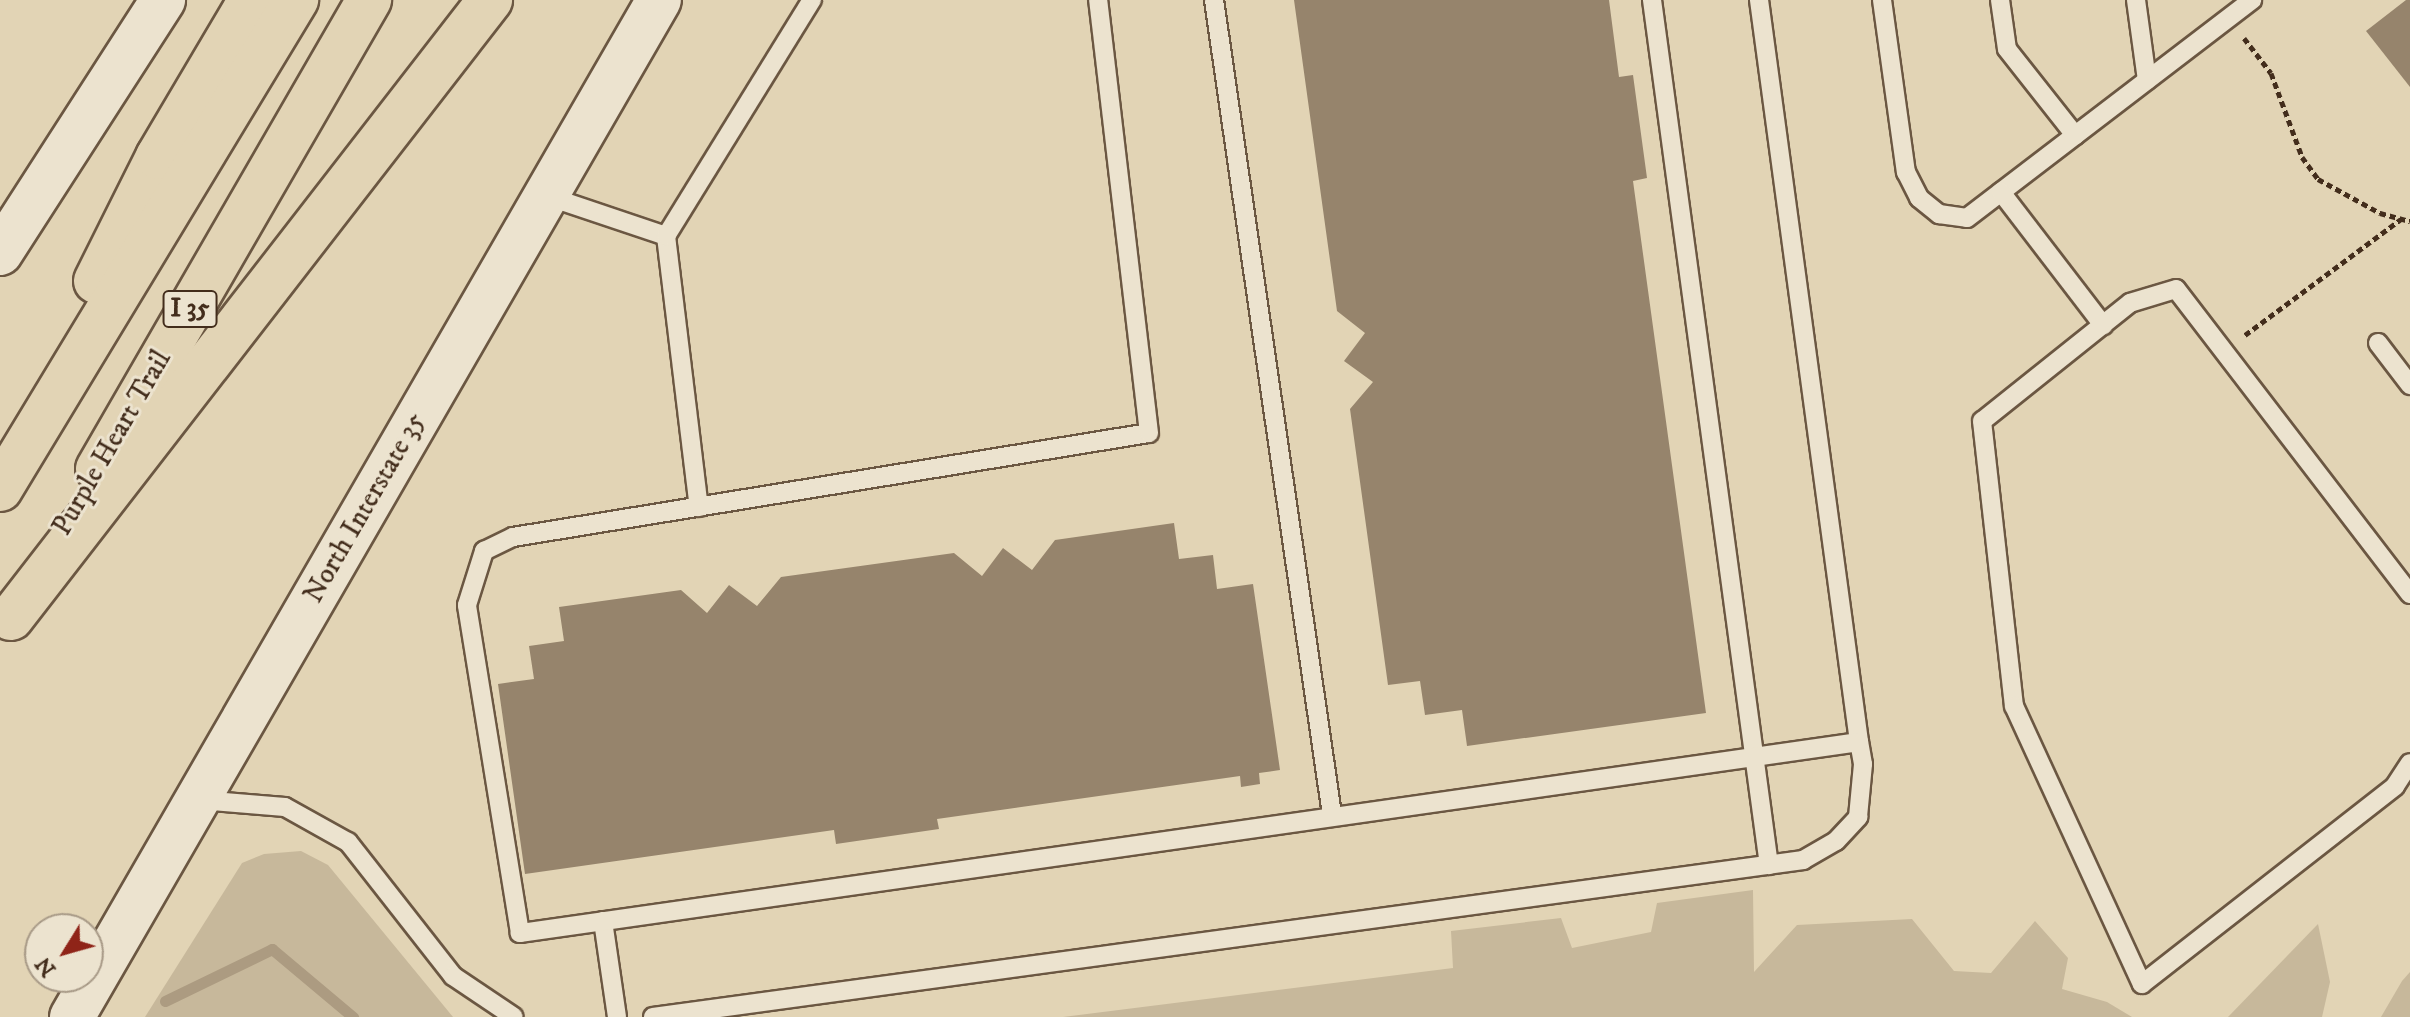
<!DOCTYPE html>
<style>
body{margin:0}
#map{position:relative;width:2410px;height:1017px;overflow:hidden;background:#e2d4b5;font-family:"IM FELL DW Pica",serif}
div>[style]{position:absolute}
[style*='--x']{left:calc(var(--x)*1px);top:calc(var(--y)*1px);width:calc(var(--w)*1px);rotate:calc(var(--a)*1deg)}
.green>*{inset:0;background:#c7b89b}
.stream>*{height:11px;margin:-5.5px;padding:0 5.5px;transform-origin:5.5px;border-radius:5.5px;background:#ac9b81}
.building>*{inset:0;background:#96846c}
.path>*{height:5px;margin-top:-2.5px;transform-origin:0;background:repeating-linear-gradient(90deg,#432d1c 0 6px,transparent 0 10px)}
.roads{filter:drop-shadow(2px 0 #6b5742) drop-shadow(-2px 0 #6b5742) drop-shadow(0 2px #6b5742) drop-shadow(0 -2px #6b5742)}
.lane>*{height:18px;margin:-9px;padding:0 9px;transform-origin:9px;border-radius:9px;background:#ece3cf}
.secondary>*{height:44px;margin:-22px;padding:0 22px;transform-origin:22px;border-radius:22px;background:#ece3cf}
.highway>*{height:44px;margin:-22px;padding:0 22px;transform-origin:22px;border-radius:22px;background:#e2d4b5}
span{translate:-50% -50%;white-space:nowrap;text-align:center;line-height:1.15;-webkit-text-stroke:6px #ece3cf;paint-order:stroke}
.shield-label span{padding:2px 6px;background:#ece3cf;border:2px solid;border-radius:6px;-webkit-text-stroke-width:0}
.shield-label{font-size:26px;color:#432d1c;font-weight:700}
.street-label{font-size:28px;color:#432d1c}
.north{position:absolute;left:24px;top:913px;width:80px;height:80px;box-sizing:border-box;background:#ece3cf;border:2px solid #a89a87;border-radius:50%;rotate:233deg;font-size:22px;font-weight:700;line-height:32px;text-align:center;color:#432d1c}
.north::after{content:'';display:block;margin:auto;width:28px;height:36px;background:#8f2418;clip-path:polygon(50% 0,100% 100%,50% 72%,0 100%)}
</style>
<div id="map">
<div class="green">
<i style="clip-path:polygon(301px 851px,328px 865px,453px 1017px,145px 1017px,242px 863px,264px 854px)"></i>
<i style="clip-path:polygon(1753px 890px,1754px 972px,1797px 925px,1912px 919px,1954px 971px,1991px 973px,2035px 921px,2068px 958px,2062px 989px,2107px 1002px,2132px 1017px,1063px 1017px,1453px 968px,1451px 931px,1561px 918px,1572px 948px,1651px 932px,1657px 903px)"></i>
<i style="clip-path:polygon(2318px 924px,2330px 982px,2322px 1017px,2228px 1017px)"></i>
<i style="clip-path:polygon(2410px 972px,2410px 1017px,2381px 1017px,2402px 981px)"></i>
</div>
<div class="stream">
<i style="--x:165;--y:1001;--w:119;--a:-25.9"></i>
<i style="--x:272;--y:949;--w:106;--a:40"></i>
</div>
<div class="building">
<i style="clip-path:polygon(1294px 0,1609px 0,1619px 77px,1633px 75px,1647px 178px,1633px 181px,1706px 713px,1467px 746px,1462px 710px,1425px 715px,1420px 681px,1388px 685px,1350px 409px,1373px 382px,1344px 361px,1365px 333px,1337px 311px)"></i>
<i style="clip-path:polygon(2406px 0,2410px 0,2410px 87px,2366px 31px)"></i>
<i style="clip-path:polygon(1174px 523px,1179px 559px,1213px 555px,1217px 589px,1253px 584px,1280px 770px,1259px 773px,1260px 784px,1241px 787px,1240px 776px,937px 819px,939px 829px,836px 844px,834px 830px,525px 874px,498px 684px,534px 679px,529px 646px,564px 641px,559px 607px,681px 590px,707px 613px,729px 585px,757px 606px,781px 577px,954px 553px,982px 576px,1003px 548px,1032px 570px,1055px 540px)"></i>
</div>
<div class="path">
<i style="--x:2244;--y:38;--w:44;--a:52.4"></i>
<i style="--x:2271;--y:73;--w:90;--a:69.7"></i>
<i style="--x:2302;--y:157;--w:27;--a:54"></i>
<i style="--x:2318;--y:179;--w:71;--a:28.7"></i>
<i style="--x:2380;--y:213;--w:31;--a:15"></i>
<i style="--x:2245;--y:335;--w:194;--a:-36.6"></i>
</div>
<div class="roads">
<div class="lane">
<i style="--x:1214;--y:0;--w:823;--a:81.76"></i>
<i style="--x:1652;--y:0;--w:873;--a:82.3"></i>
<i style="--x:1759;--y:0;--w:749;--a:82.32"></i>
<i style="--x:1882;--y:0;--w:174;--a:82.1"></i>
<i style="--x:1906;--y:172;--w:29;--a:63"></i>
<i style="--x:1919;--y:198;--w:26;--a:39"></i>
<i style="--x:1939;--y:214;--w:28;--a:8"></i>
<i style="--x:1967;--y:218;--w:359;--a:-37.4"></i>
<i style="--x:2000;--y:0;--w:49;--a:81.9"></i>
<i style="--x:2007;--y:49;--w:110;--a:51.7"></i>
<i style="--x:2136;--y:0;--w:81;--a:82.2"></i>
<i style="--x:2001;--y:192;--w:168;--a:52.5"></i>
<i style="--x:547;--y:196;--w:126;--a:18.6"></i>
<i style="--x:666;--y:236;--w:273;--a:83.1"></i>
<i style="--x:666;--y:236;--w:278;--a:-58.3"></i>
<i style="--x:2378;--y:343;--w:53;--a:52.7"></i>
<i style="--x:2410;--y:594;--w:384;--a:-127.5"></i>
<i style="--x:2176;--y:289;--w:48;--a:163.1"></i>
<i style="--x:2130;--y:303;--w:189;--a:141.4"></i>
<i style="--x:1982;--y:421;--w:287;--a:83.6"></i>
<i style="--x:2014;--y:706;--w:306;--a:65.3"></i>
<i style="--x:2142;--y:984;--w:321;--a:-38"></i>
<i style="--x:2395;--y:786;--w:27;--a:-57"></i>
<i style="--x:200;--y:800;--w:85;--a:4.7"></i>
<i style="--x:285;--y:807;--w:72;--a:29.1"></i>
<i style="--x:348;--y:842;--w:170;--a:51.9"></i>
<i style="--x:453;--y:976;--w:73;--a:33.9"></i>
<i style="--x:603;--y:921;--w:97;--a:81.7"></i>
<i style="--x:653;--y:1017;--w:1161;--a:-7.77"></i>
<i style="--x:1803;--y:860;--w:38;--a:-30"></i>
<i style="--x:1836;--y:841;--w:33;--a:-47"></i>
<i style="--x:1858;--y:817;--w:53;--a:-84.6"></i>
<i style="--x:1863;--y:764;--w:22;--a:-100"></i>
<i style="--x:1859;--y:742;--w:1353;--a:171.88"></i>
<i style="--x:520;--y:933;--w:332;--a:-99.2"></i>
<i style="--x:467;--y:605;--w:57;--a:-72.5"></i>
<i style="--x:484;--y:551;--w:32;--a:-26"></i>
<i style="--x:513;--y:537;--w:644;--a:-9.29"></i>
<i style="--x:1149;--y:433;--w:436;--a:-96.7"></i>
</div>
<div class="secondary">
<i style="--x:0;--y:253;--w:301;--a:-57.2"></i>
<i style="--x:72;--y:1017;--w:1174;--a:-60.01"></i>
</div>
<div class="highway">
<i style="--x:96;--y:281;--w:139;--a:-63.4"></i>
<i style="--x:158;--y:157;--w:182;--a:-59.4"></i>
<i style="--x:98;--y:469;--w:542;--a:-59.98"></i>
<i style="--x:0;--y:489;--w:572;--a:-58.81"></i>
<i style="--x:11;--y:618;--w:782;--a:-52.22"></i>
</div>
</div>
<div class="shield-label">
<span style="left:190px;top:309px">I 35</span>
</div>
<div class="street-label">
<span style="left:112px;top:443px;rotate:-60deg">Purple Heart Trail</span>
<span style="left:365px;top:508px;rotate:-60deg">North Interstate 35</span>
</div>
<div class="north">N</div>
</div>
